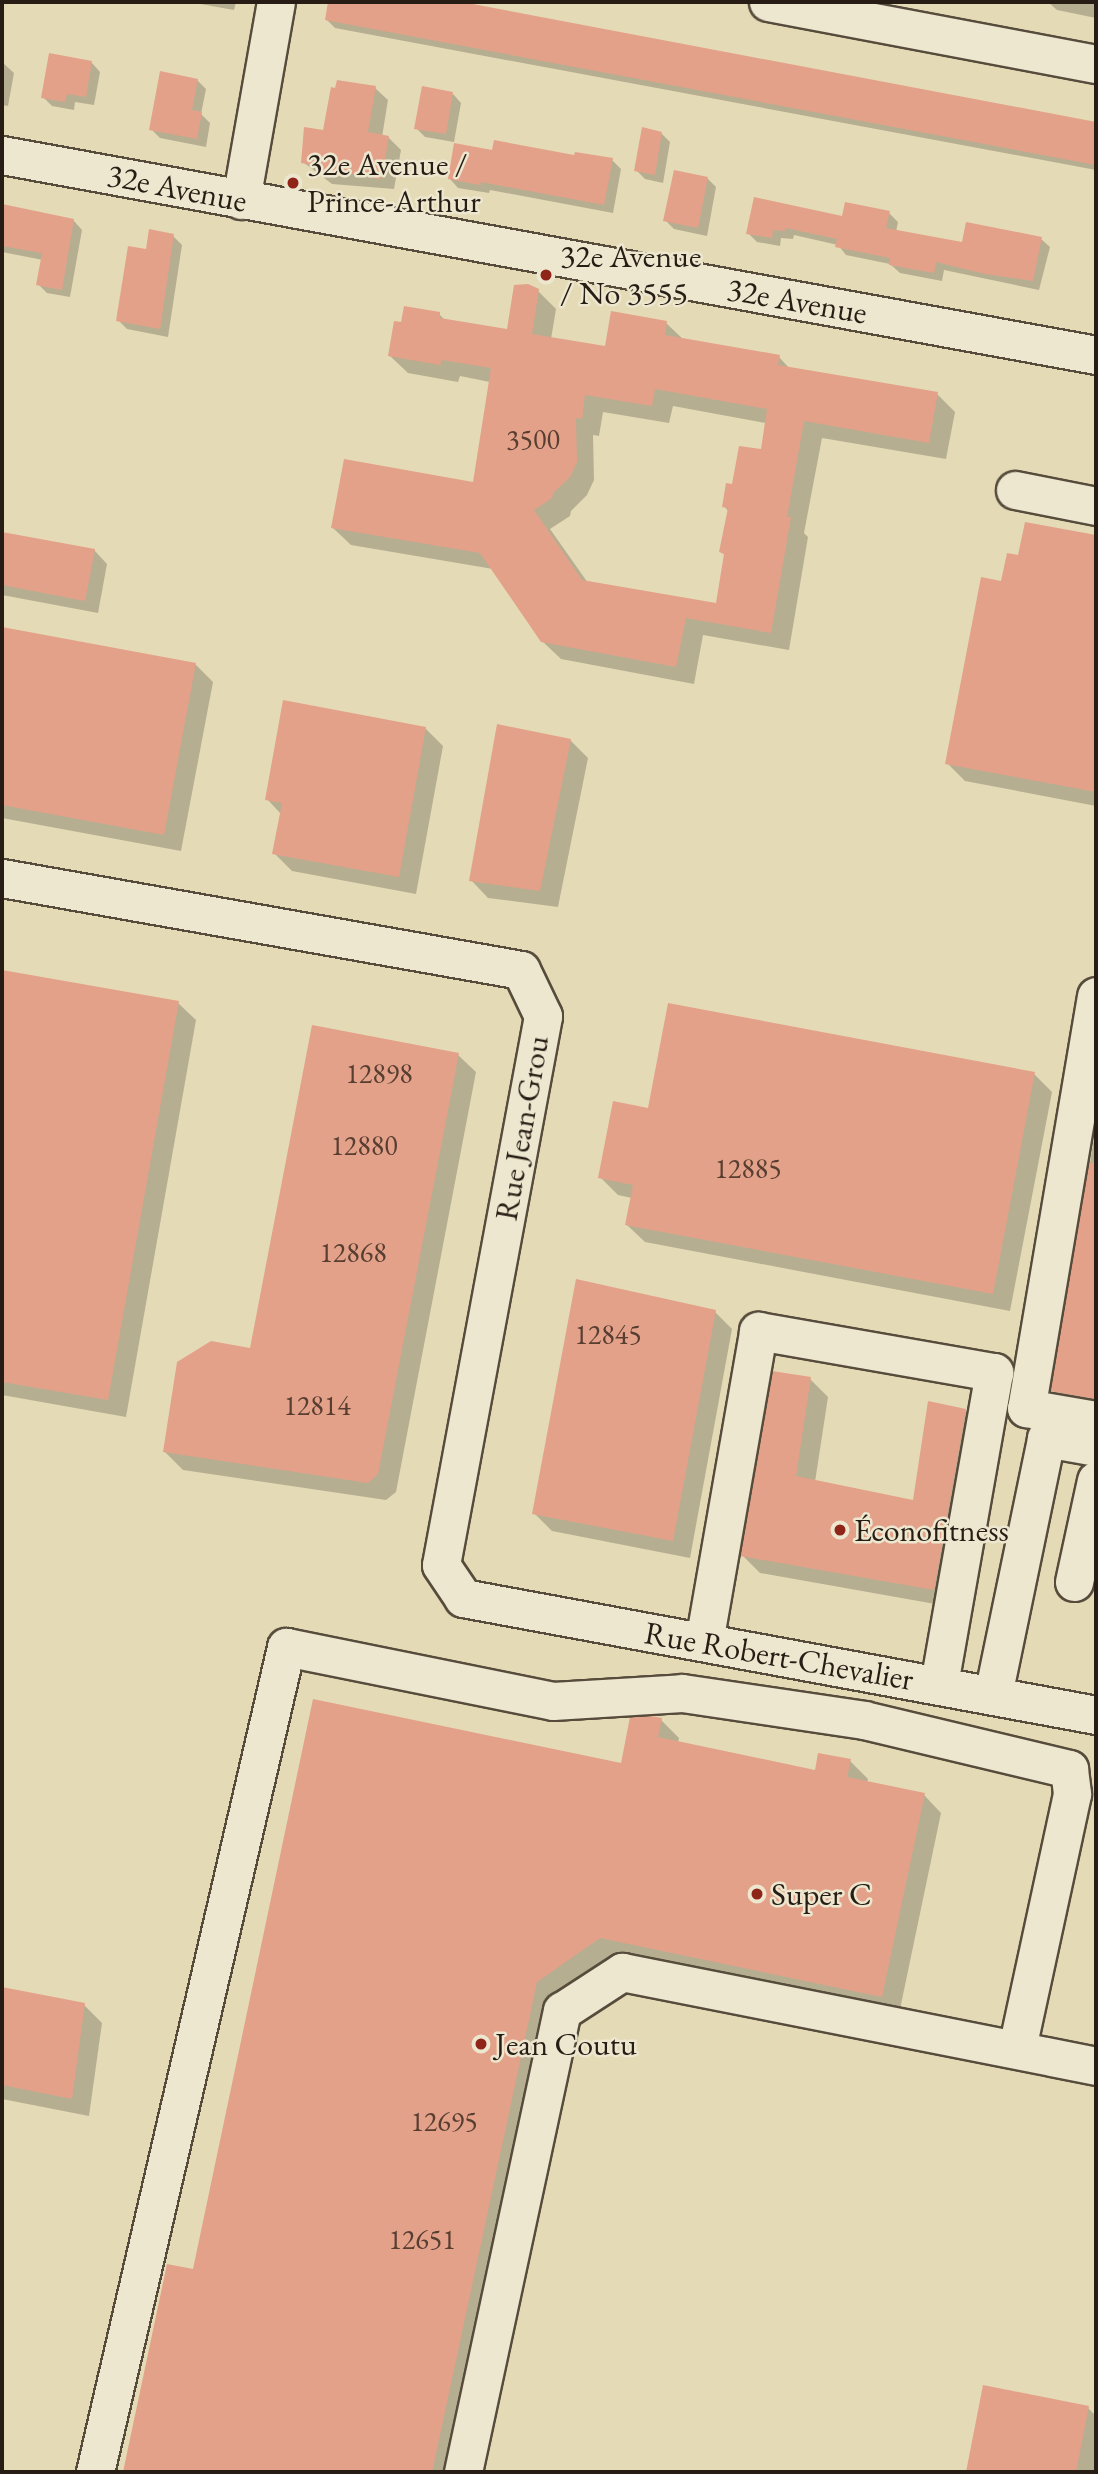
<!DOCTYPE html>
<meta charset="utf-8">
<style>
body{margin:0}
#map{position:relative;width:1098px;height:2474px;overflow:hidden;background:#e4dab6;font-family:"EB Garamond",serif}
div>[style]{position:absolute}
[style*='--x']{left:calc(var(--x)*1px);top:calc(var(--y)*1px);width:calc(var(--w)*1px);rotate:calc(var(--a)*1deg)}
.shadow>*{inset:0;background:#0003}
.building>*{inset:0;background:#e4a189}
.roads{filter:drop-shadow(2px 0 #574c3c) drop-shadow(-2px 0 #574c3c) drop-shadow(0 2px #574c3c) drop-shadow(0 -2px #574c3c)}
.minor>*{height:37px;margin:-18.5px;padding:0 18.5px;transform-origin:18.5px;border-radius:18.5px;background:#ede7d0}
.dots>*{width:19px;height:19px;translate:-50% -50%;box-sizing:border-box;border:4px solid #ede7d0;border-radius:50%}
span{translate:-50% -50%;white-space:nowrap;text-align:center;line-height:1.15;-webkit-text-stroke:5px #ede7d0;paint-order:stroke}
.number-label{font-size:28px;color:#573e31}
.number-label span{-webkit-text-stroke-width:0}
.poi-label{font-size:32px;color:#281d14}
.left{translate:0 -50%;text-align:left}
.street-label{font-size:32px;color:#281d14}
.frame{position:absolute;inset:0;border:4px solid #281d14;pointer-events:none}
</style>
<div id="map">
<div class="shadow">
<i style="clip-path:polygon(189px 2px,236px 2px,234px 10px)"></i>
<i style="clip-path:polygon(330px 2px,447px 2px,1096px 123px,1096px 170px,335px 28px,326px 19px)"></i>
<i style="clip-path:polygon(1048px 2px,1096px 2px,1096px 18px,1057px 10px)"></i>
<i style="clip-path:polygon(2px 62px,14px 73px,8px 106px,2px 105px)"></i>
<i style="clip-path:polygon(92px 63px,100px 72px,94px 105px,75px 102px,74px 110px,52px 106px,43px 97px)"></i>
<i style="clip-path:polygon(197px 80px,206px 89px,201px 114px,210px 123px,206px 147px,160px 138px,151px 129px)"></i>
<i style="clip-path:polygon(375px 88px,388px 100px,382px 137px,389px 138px,401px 150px,394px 189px,332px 184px,303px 162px,324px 132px)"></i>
<i style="clip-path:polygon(453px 94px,461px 103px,454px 142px,425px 137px,416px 128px)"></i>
<i style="clip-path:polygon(661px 133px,670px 142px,663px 183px,645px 179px,636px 170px)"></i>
<i style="clip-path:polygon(493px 152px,612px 160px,621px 169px,613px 213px,490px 190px,489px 193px,458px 188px,450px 179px)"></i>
<i style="clip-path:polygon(707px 178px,716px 187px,707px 236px,674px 229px,665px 220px)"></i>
<i style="clip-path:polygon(2px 206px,74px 221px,82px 230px,70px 297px,47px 293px,38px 284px,43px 260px,2px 252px)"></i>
<i style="clip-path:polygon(889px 213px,898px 222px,896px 232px,964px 244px,1041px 239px,1050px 247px,1039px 290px,944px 270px,942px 281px,900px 273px,890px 264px,846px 255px,838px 245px,794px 235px,793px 239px,781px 238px,780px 246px,757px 242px,748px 233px)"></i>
<i style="clip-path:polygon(173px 236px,182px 245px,168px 337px,127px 329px,118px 320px,148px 251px)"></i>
<i style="clip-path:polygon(evenodd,538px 291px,556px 309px,551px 339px,606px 348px,666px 323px,684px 340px,779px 357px,790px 369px,937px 394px,955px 412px,946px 459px,822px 438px,804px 533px,808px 537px,789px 650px,703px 635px,694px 684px,561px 659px,542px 641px,493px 569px,351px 545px,333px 528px,474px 484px,490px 382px,460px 376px,458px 382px,408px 373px,390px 356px,403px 324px,439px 314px,446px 321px,508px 331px,538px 291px,673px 406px,766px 423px,762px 451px,734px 486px,724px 506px,729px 512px,721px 552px,726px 556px,717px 605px,588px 583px,550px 529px,570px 516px,571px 511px,587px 495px,594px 480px,593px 435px,599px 436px,603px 412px,669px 423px,673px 406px)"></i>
<i style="clip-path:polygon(1026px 524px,1096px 537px,1096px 806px,965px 781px,947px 763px,1003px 583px,1020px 557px)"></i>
<i style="clip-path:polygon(2px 533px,94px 550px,107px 564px,98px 613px,2px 595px)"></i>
<i style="clip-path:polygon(2px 628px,195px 664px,213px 682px,181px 851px,2px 818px)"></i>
<i style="clip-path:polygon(425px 728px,443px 746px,416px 894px,292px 871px,274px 853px,281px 814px,267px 799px)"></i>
<i style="clip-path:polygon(570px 740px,588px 758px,558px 907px,488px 898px,471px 880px)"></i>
<i style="clip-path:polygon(2px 972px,178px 1003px,196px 1020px,126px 1417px,2px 1395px)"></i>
<i style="clip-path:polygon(458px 1055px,476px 1072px,396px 1492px,386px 1500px,183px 1470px,165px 1452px,251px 1350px)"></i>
<i style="clip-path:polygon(1034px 1074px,1052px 1092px,1010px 1311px,645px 1242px,627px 1225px,632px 1198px,618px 1195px,600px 1177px,650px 1110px)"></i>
<i style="clip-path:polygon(1096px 1127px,1096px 1413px,1070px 1408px,1052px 1390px)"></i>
<i style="clip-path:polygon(715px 1312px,732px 1329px,690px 1558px,552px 1531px,534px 1513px)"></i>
<i style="clip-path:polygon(810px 1379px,828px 1397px,815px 1482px,914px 1502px,965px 1411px,983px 1429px,952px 1607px,760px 1573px,742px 1555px)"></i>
<i style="clip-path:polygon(661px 1720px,679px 1738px,678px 1743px,816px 1772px,850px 1761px,868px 1779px,867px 1783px,924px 1795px,941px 1813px,899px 2014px,619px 1955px,554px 1999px,453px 2472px,125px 2472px,168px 2266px,194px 2271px)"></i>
<i style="clip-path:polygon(2px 1989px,84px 2005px,102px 2023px,89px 2116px,2px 2099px)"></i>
<i style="clip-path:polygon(984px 2387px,1088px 2408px,1096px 2416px,1096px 2472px,967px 2472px)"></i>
</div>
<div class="building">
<i style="clip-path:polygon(328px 2px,462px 2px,1096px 122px,1096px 165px,325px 20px)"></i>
<i style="clip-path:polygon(49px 53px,92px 61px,86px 97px,67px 94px,65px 102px,41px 98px)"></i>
<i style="clip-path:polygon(160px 71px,198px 79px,192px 110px,202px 112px,197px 139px,149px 130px)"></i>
<i style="clip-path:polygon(337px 80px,376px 86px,368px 132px,389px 136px,382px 177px,379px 179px,341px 172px,340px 176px,317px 172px,319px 166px,301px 163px,304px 127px,323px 130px,331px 87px,335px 88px)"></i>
<i style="clip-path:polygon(422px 86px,453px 92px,446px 134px,414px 129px)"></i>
<i style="clip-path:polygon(642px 127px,662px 132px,655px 175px,634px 171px)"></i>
<i style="clip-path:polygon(494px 140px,574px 155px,575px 152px,613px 158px,604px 205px,481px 182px,480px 185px,448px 179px,454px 143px,492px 150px)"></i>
<i style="clip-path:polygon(674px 170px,708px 177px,698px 228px,663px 221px)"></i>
<i style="clip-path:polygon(754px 197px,842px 216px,845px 202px,890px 211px,886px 228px,962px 242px,966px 222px,1042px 237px,1033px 281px,985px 274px,936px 262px,934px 273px,889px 265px,890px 258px,835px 247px,837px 239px,786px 228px,785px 231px,773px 230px,772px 238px,746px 234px)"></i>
<i style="clip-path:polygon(2px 204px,74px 219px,62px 290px,36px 285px,42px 253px,2px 246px)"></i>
<i style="clip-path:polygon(149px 229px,174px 234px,160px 329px,116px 321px,128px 246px,146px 249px)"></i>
<i style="clip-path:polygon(evenodd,528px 284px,539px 289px,532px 334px,605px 346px,611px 311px,667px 321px,665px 335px,780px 355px,778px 365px,938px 392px,929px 443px,804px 421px,787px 517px,791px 517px,771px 633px,686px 618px,676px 667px,541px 642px,480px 553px,331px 528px,344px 459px,473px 482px,491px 368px,442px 360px,440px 365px,388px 356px,394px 321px,401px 322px,404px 306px,440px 312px,440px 318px,507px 329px,514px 285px,528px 284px,655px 389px,767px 409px,761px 449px,739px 446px,732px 484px,726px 483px,722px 507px,728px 508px,719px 552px,724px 554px,716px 603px,582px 580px,534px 510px,552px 498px,553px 493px,570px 477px,577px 462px,576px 418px,582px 419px,585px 395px,652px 406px,655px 389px)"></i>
<i style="clip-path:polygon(1025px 522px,1096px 535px,1096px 792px,945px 764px,981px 577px,1001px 581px,1007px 553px,1018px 555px)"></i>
<i style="clip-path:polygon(2px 532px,95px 549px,85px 601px,2px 585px)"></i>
<i style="clip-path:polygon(2px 627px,196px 663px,164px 835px,2px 805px)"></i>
<i style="clip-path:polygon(283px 700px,426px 727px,399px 877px,272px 854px,282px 803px,265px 800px)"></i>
<i style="clip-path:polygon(497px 724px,571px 739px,540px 891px,469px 881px)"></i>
<i style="clip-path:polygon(2px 970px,179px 1001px,108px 1400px,2px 1382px)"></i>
<i style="clip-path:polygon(668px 1003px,1035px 1072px,993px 1294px,625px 1225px,633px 1185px,598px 1178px,613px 1101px,648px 1108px)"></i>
<i style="clip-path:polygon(312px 1025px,459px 1053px,378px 1474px,368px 1483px,163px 1452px,177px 1362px,211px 1341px,250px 1348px)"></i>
<i style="clip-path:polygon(1089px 1163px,1096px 1163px,1096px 1399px,1050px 1391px)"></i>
<i style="clip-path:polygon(576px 1279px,716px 1310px,673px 1541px,532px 1514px)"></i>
<i style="clip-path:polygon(772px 1371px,811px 1377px,796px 1476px,913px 1500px,928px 1401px,966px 1409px,934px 1590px,740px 1556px)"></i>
<i style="clip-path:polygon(313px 1699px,621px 1763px,630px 1717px,651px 1716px,662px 1718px,658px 1737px,815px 1770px,818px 1753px,851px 1759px,847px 1777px,925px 1793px,882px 1997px,600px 1938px,537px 1982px,432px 2472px,123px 2472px,167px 2264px,193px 2269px)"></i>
<i style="clip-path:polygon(2px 1987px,85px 2003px,72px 2099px,2px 2085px)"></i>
<i style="clip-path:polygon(983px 2385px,1089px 2406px,1076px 2472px,966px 2472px)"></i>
</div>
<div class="roads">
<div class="minor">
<i style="--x:768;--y:2;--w:334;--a:10.7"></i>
<i style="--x:2;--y:155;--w:1112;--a:10.36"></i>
<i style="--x:241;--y:200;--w:201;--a:-80"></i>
<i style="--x:1015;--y:490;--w:83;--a:11.2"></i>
<i style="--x:2;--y:878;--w:527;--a:10.05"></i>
<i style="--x:521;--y:970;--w:51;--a:64.4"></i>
<i style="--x:543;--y:1016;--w:558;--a:100.53"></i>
<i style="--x:441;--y:1565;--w:40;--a:56"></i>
<i style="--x:463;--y:1598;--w:644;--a:10.47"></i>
<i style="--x:1096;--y:996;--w:418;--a:99.6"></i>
<i style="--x:1026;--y:1408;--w:71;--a:9.7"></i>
<i style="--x:1074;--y:1582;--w:104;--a:-77.8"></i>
<i style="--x:704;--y:1642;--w:316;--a:-80.1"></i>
<i style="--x:758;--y:1331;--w:240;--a:9.9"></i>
<i style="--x:994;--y:1372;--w:318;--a:100"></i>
<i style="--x:993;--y:1695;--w:262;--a:-78.3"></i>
<i style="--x:1046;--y:1438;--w:51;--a:10.2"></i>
<i style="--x:95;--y:2472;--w:847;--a:-76.96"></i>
<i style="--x:286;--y:1647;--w:272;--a:11.4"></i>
<i style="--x:553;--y:1701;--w:129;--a:-3.5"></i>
<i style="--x:682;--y:1693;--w:184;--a:8.4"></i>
<i style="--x:864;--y:1720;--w:211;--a:13.4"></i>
<i style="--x:1069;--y:1769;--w:25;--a:83"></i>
<i style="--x:1072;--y:1794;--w:261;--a:102.2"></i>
<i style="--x:463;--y:2472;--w:472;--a:-77.9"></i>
<i style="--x:562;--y:2011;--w:72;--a:-33"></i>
<i style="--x:622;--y:1972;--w:483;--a:11.2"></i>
</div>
</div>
<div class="dots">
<i style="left:293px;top:183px;background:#8f2418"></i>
<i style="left:546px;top:275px;background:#8f2418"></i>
<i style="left:840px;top:1530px;background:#8f2418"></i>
<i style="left:757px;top:1894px;background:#8f2418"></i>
<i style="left:481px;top:2044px;background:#8f2418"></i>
</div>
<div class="number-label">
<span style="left:533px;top:439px">3500</span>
<span style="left:379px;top:1073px">12898</span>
<span style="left:364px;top:1145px">12880</span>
<span style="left:748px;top:1168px">12885</span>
<span style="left:353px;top:1252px">12868</span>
<span style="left:608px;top:1334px">12845</span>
<span style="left:317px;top:1405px">12814</span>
<span style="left:444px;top:2121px">12695</span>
<span style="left:422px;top:2239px">12651</span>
</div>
<div class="poi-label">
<span class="left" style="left:307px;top:183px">32e Avenue /<br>Prince-Arthur</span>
<span class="left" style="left:560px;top:275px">32e Avenue<br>/ No 3555</span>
<span class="left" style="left:854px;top:1530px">Éconofitness</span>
<span class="left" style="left:771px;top:1894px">Super C</span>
<span class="left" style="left:495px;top:2044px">Jean Coutu</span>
</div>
<div class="street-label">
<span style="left:177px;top:188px;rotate:11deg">32e Avenue</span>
<span style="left:797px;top:301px;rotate:10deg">32e Avenue</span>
<span style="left:522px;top:1128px;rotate:-80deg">Rue Jean-Grou</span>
<span style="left:779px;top:1656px;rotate:10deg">Rue Robert-Chevalier</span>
</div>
<div class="frame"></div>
</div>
